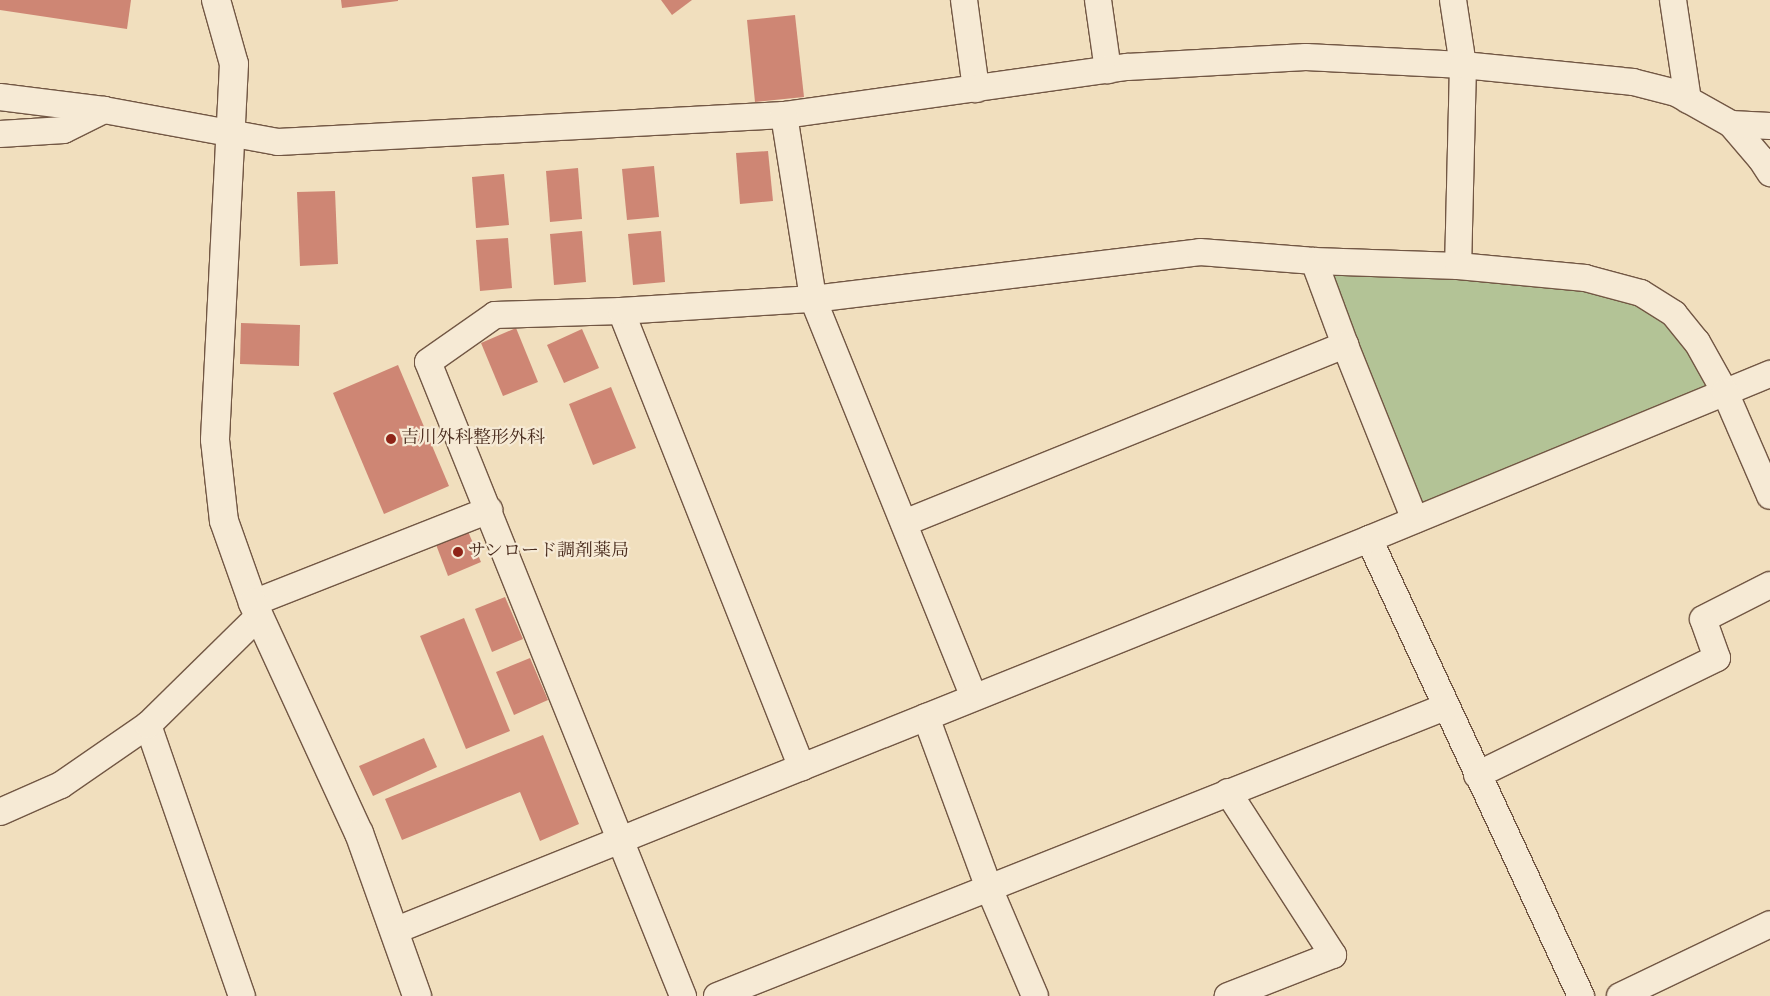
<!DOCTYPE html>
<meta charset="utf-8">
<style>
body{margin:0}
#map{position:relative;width:1770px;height:996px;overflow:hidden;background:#f1dfbe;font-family:"IM FELL English","Noto Serif JP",serif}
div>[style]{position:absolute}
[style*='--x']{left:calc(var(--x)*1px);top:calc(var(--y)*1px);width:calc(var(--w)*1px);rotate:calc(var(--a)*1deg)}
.green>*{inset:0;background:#b3c396}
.building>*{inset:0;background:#ce8674}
.roads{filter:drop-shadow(1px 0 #725744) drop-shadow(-1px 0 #725744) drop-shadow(0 1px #725744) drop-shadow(0 -1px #725744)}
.minor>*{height:26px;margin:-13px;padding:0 13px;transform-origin:13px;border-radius:13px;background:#f6ead5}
.tertiary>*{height:28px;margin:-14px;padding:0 14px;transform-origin:14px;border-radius:14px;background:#f6ead5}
.dots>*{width:14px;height:14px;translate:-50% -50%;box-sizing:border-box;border:2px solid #f6ead5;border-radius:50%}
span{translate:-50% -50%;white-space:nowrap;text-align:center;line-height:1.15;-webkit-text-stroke:4.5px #f6ead5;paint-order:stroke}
.poi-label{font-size:18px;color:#482a1c}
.left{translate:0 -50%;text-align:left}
</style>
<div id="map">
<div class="green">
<i style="clip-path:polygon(1314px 261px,1641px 293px,1725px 392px,1415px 520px)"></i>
</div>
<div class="building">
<i style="clip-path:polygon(0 0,131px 0,127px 29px,0 10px)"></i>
<i style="clip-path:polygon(341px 0,398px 0,398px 1px,342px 8px)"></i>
<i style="clip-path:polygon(661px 0,692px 0,672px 15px)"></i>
<i style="clip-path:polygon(795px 15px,804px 97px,755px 102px,747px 20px)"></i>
<i style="clip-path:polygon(768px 151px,773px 201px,740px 204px,736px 153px)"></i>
<i style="clip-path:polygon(654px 166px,659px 217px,627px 220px,622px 169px)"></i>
<i style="clip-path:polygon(578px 168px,582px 219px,550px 222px,546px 171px)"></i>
<i style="clip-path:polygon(504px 174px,509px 225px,476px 228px,472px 177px)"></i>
<i style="clip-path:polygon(335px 191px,338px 264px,300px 266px,297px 192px)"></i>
<i style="clip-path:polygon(582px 231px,586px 282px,554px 285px,550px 234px)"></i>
<i style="clip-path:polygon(661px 231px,665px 282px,633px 285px,628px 234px)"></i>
<i style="clip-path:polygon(508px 238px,512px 288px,480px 291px,476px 240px)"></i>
<i style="clip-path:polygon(241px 323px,300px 325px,299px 366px,240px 364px)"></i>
<i style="clip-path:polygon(516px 328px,538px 382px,503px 396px,481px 343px)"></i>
<i style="clip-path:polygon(582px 329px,599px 368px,564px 383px,547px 345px)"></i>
<i style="clip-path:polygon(398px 365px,449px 486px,384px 514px,333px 393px)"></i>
<i style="clip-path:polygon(611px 387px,636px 448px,593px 465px,569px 404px)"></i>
<i style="clip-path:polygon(467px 529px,481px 562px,448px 576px,435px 542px)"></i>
<i style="clip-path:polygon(505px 597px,523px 639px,492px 652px,475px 609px)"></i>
<i style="clip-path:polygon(464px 618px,510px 731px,466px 749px,420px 636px)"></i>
<i style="clip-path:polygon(530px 658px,548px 700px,514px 715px,496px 672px)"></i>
<i style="clip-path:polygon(543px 735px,579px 824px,540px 841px,520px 792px,402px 840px,385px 799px)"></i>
<i style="clip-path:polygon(424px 738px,437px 767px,373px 796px,359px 766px)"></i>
</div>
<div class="roads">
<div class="minor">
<i style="--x:964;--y:0;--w:90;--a:82.3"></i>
<i style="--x:1098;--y:0;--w:71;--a:81.9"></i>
<i style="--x:1453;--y:0;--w:66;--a:81.3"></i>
<i style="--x:1463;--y:65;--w:201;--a:91.4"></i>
<i style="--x:1673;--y:0;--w:101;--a:81.5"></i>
<i style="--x:0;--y:97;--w:105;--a:7.1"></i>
<i style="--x:104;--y:110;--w:177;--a:10.4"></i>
<i style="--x:278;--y:142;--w:507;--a:-3.05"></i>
<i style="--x:784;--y:115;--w:346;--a:-8"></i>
<i style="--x:1127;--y:67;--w:179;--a:-3.2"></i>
<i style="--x:1306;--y:57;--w:157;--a:2.9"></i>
<i style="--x:1463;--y:65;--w:171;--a:5.7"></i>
<i style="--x:1633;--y:82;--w:44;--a:14.3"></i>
<i style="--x:1676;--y:93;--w:63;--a:29.4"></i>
<i style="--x:1731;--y:124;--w:46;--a:49.4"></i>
<i style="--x:1761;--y:159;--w:17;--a:57"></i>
<i style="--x:784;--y:115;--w:186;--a:81"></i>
<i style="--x:813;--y:299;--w:428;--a:68"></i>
<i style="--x:1731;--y:124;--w:39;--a:3"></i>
<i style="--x:0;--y:134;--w:64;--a:-3.6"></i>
<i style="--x:64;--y:130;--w:45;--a:-26.6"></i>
<i style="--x:1314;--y:261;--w:90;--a:69.7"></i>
<i style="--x:1345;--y:345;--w:188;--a:68.2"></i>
<i style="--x:621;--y:311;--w:491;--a:68.4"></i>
<i style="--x:904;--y:523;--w:476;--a:-22"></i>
<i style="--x:1369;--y:539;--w:504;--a:65.11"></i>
<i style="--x:253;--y:603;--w:254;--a:-21.5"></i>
<i style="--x:926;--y:717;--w:182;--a:69.8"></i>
<i style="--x:989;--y:888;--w:117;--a:66.9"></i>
<i style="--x:148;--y:725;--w:287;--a:70.9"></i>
<i style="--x:1477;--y:775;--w:267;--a:-26"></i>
<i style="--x:1717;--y:658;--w:41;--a:-109.7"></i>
<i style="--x:1703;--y:619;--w:75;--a:-26.9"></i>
<i style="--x:1228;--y:792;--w:194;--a:57.2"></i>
<i style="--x:1333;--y:955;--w:113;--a:158.7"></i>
<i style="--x:0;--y:812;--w:67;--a:-23.9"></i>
<i style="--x:61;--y:785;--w:106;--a:-34.6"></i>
<i style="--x:148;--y:725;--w:156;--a:-44.5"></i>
<i style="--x:394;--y:931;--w:1051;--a:-21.9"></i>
<i style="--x:1369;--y:539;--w:434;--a:-22.4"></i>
<i style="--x:683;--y:996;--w:683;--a:-111.91"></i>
<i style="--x:428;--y:362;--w:82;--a:-35"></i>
<i style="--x:495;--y:315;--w:126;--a:-1.8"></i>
<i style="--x:621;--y:311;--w:192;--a:-3.6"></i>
<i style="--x:813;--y:299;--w:390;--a:-6.9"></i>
<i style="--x:1200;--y:252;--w:114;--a:4.5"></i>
<i style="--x:1314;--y:261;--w:144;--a:2"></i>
<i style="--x:1458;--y:266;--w:128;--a:5.4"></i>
<i style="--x:1585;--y:278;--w:58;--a:15"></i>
<i style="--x:1641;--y:293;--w:39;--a:32"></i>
<i style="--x:1674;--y:314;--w:36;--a:51"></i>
<i style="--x:1697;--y:342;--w:57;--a:60.8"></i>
<i style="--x:1725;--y:392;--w:113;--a:66.6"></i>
<i style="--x:717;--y:996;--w:783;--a:-21.65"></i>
<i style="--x:1620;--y:996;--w:166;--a:-25.6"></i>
</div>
<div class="tertiary">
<i style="--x:216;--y:0;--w:66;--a:74.3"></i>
<i style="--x:234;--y:64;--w:376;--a:92.9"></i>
<i style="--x:215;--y:440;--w:81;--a:83.7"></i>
<i style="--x:224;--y:521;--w:87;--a:70.5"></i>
<i style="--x:253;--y:603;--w:253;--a:65.3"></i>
<i style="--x:359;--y:833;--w:173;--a:70.4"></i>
</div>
</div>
<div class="dots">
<i style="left:391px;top:439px;background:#8f2418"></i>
<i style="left:458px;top:552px;background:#8f2418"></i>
</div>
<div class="poi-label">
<span class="left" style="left:401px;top:439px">吉川外科整形外科</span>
<span class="left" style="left:468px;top:552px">サンロード調剤薬局</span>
</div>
</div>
